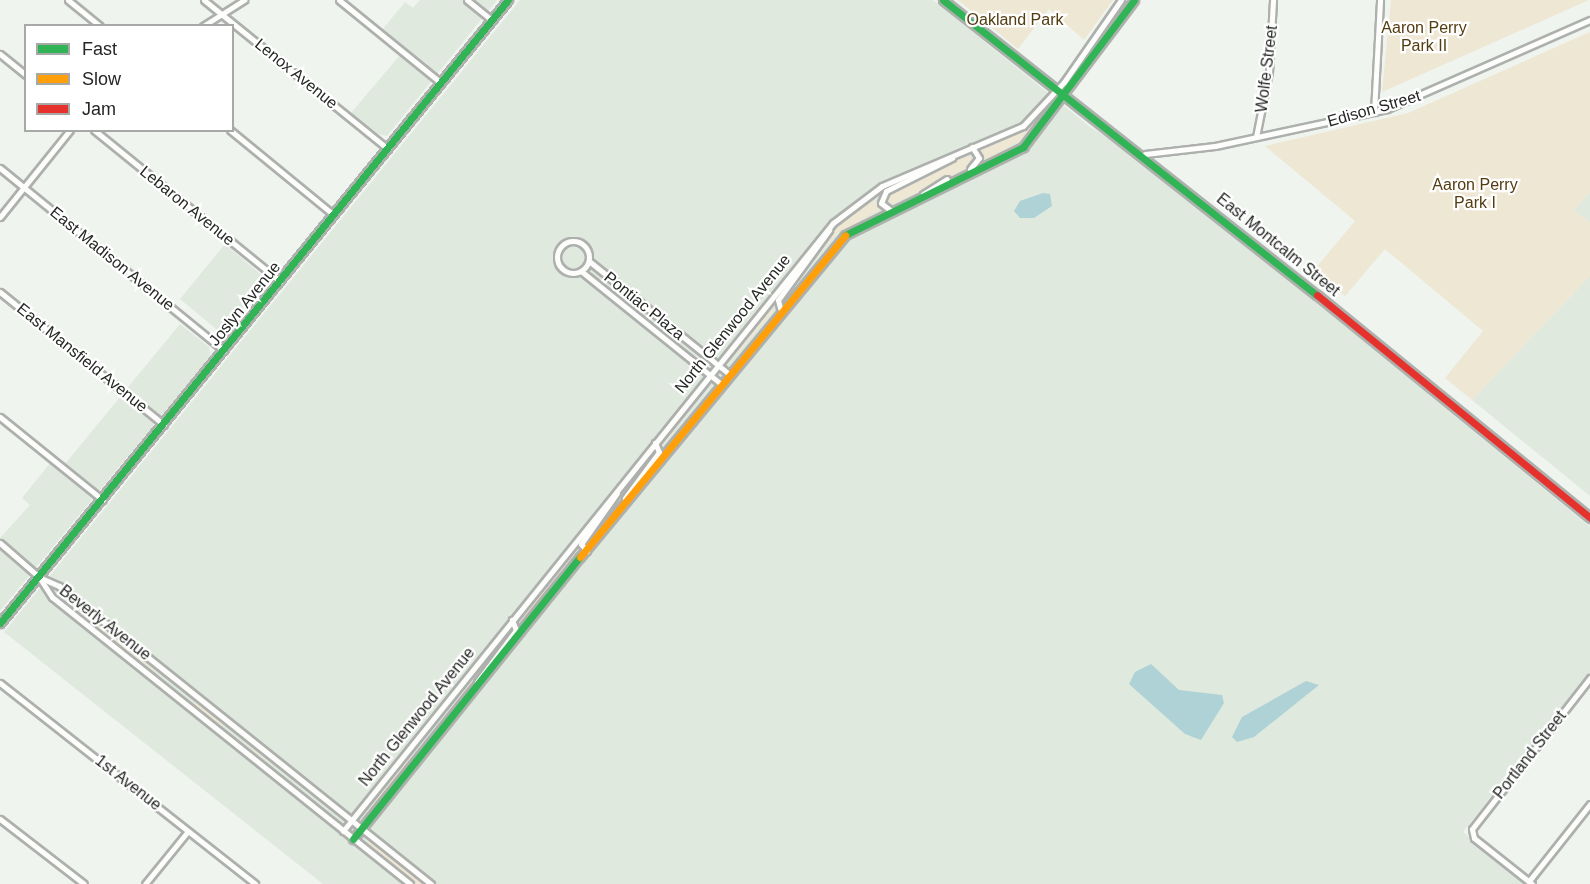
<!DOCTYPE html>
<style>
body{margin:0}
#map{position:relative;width:1590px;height:884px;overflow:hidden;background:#eff4ee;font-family:Helvetica,sans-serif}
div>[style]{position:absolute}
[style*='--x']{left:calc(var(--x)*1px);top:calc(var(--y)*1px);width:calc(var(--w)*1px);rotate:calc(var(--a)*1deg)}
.built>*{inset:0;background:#dfe9de}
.green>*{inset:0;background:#eee7d4}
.water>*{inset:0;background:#aed2d6}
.roads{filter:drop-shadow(2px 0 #adb0ad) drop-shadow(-2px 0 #adb0ad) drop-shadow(0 2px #adb0ad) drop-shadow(0 -2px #adb0ad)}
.street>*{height:5px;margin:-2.5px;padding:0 2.5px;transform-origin:2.5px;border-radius:2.5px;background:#fdfdfc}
.street>.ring{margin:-2.5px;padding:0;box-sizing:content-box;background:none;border:5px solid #fdfdfc;border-radius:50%}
.fast>*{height:7px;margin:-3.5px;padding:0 3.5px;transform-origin:3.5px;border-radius:3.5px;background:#30b455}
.slow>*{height:7px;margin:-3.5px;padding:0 3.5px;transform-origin:3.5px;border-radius:3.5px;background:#ff9f0a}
.jam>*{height:7px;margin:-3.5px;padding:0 3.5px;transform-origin:3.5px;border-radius:3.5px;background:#e5322d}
span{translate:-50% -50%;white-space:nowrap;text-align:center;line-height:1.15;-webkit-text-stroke:4.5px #fff;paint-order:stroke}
.park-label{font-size:16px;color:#533c10}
.street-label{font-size:16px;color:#242724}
.legend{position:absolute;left:24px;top:24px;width:210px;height:108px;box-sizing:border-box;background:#fff;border:2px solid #a7a9a7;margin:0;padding:8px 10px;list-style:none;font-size:18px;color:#242724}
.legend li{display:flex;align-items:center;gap:12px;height:30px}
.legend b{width:30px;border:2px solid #a7a9a7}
</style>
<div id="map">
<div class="built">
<i style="clip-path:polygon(420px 0,497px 0,387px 136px,378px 134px,351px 113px,400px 55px,377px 36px,405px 2px,413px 8px)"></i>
<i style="clip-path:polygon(520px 0,933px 0,1089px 126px,1150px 166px,1590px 527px,1590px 682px,1585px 678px,1463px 832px,1524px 884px,323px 884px,4px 632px)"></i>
<i style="clip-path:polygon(1590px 192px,1590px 223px,1574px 210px)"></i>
<i style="clip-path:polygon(225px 244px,267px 280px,222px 334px,180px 299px)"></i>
<i style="clip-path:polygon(1590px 276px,1590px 496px,1472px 400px)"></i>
<i style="clip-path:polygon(180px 324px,209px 347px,211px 356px,0 611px,0 538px,30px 505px,22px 498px,55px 457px,65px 464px)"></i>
</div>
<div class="green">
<i style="clip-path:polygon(958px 0,1113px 0,1084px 40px,1049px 9px,1018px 49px)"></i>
<i style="clip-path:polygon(1391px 0,1589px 0,1382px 92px)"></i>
<i style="clip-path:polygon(1590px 32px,1590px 192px,1574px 210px,1590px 223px,1590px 276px,1472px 400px,1445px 378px,1483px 331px,1385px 249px,1345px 296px,1314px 270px,1355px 221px,1265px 146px,1408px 113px)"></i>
<i style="clip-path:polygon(1049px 108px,1022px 139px,986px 163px,981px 148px,1019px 133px)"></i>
<i style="clip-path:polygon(966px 154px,973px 159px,967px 168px,893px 204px,887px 202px,893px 189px)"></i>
<i style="clip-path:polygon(873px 196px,879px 210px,834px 237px,779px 300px,842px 219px)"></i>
<i style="clip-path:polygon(770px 308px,773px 312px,732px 360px,759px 320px)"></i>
<i style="clip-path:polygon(704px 388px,705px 389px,665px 443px,663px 440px)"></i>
<i style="clip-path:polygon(655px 449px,615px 507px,585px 544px,626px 485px)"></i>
<i style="clip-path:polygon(573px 551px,579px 554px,555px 587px,548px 581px)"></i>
<i style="clip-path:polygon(545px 584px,553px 591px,523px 623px,519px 618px)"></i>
<i style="clip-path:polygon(55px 594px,137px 653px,172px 682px,128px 653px)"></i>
<i style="clip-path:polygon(511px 628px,514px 629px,454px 705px,485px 660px)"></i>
<i style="clip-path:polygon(197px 701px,223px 723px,221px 727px,194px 705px)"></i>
<i style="clip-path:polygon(432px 726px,395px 780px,362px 817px,362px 814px)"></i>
<i style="clip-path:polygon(229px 734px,280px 768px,338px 816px,279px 769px)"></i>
<i style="clip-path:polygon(370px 840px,424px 884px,416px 884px,367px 844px)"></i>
</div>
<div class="water">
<i style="clip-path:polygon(1043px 193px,1050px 194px,1052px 206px,1034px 218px,1020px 218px,1014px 211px,1020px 201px)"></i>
<i style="clip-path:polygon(1151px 664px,1179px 690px,1222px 695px,1224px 703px,1201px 740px,1185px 734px,1129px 684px,1135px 672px)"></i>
<i style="clip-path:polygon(1306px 681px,1319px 685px,1254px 737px,1237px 742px,1232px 737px,1242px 717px)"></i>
</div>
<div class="roads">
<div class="street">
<i style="--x:68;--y:0;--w:41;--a:39.1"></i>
<i style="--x:204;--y:0;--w:237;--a:39"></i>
<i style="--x:339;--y:0;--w:132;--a:39.1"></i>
<i style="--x:467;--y:0;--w:32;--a:39"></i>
<i style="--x:203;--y:26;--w:49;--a:-32.4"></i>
<i style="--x:0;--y:54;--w:33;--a:39"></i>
<i style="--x:1374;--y:112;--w:112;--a:-86.9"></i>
<i style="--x:94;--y:130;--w:240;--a:39.1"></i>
<i style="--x:230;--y:130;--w:134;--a:39.3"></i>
<i style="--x:1256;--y:137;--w:66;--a:-78.7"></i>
<i style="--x:1269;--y:72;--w:72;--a:-86.8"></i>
<i style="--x:1145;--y:154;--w:70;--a:-6.5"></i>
<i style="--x:1215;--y:146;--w:176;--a:-12.1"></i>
<i style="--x:1387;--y:109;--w:222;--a:-23.7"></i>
<i style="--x:0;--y:168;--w:289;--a:39.2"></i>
<i style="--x:970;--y:169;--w:14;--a:-51"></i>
<i style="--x:979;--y:158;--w:13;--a:-122"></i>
<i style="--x:923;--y:194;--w:28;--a:-32"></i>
<i style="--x:890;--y:210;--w:11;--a:-142"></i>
<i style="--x:881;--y:203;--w:13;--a:-67"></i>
<i style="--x:886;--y:191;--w:74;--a:-26.6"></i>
<i style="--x:0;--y:217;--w:112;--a:-51.2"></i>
<i class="ring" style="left:557px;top:241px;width:27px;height:27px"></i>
<i style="--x:589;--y:261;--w:179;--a:38.9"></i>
<i style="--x:581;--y:271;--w:179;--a:38.9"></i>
<i style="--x:0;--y:292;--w:211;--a:39"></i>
<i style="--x:780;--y:308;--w:8;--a:-104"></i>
<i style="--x:778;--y:300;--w:87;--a:-53.9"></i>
<i style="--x:0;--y:417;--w:132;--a:38.9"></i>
<i style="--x:625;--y:498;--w:57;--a:-53.5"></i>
<i style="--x:659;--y:452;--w:10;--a:-114"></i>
<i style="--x:0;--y:543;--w:52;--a:41.1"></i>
<i style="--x:39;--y:577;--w:24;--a:57"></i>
<i style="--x:52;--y:597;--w:459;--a:38.7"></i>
<i style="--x:587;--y:551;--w:9;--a:-131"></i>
<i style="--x:581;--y:544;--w:62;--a:-54.8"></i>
<i style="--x:41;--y:578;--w:20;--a:24"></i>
<i style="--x:59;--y:586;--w:477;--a:38.7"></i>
<i style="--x:477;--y:682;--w:65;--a:-53.1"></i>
<i style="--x:516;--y:630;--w:11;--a:-112"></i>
<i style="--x:0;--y:683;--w:325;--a:38.2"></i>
<i style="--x:0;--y:819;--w:106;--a:37.7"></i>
<i style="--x:343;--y:831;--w:781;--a:-51.13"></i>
<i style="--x:833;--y:223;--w:61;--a:-37.1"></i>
<i style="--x:882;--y:186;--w:153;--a:-23.1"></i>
<i style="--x:1023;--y:126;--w:60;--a:-47"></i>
<i style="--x:1064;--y:82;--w:100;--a:-55.2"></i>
<i style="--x:1529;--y:881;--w:98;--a:-51.6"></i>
<i style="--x:145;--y:884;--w:68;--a:-50.9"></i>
<i style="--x:1532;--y:884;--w:74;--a:-141.6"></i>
<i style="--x:1474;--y:838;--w:9;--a:-103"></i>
<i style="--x:1472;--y:829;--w:192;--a:-52"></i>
</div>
<div class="fast">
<i style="--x:943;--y:0;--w:476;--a:38.3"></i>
<i style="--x:845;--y:235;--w:199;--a:-26.3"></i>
<i style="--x:1023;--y:147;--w:184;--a:-52.9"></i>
<i style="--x:0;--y:623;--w:804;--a:-50.81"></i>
<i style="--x:353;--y:839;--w:362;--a:-51.2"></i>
</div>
<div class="slow">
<i style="--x:580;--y:557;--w:417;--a:-50.5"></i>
</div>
<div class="jam">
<i style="--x:1317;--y:295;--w:353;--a:39.2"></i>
</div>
</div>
<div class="park-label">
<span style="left:1015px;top:20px">Oakland Park</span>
<span style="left:1424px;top:37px">Aaron Perry<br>Park II</span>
<span style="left:1475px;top:194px">Aaron Perry<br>Park I</span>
</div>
<div class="street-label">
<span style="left:1267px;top:69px;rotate:-83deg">Wolfe Street</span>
<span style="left:296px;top:74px;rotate:39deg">Lenox Avenue</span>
<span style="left:1374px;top:109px;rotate:-16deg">Edison Street</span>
<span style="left:187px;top:206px;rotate:39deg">Lebaron Avenue</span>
<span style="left:1278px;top:245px;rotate:39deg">East Montcalm Street</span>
<span style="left:112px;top:259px;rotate:39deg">East Madison Avenue</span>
<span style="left:245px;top:304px;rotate:-51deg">Joslyn Avenue</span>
<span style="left:644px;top:306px;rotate:39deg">Pontiac Plaza</span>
<span style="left:733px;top:324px;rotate:-51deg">North Glenwood Avenue</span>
<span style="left:82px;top:358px;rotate:39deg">East Mansfield Avenue</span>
<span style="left:105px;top:623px;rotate:38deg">Beverly Avenue</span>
<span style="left:417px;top:717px;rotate:-51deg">North Glenwood Avenue</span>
<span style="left:1530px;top:755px;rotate:-52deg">Portland Street</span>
<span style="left:128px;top:783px;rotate:38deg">1st Avenue</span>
</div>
<ul class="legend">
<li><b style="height:8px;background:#30b455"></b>Fast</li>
<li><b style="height:8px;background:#ff9f0a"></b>Slow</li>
<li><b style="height:8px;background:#e5322d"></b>Jam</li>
</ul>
</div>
